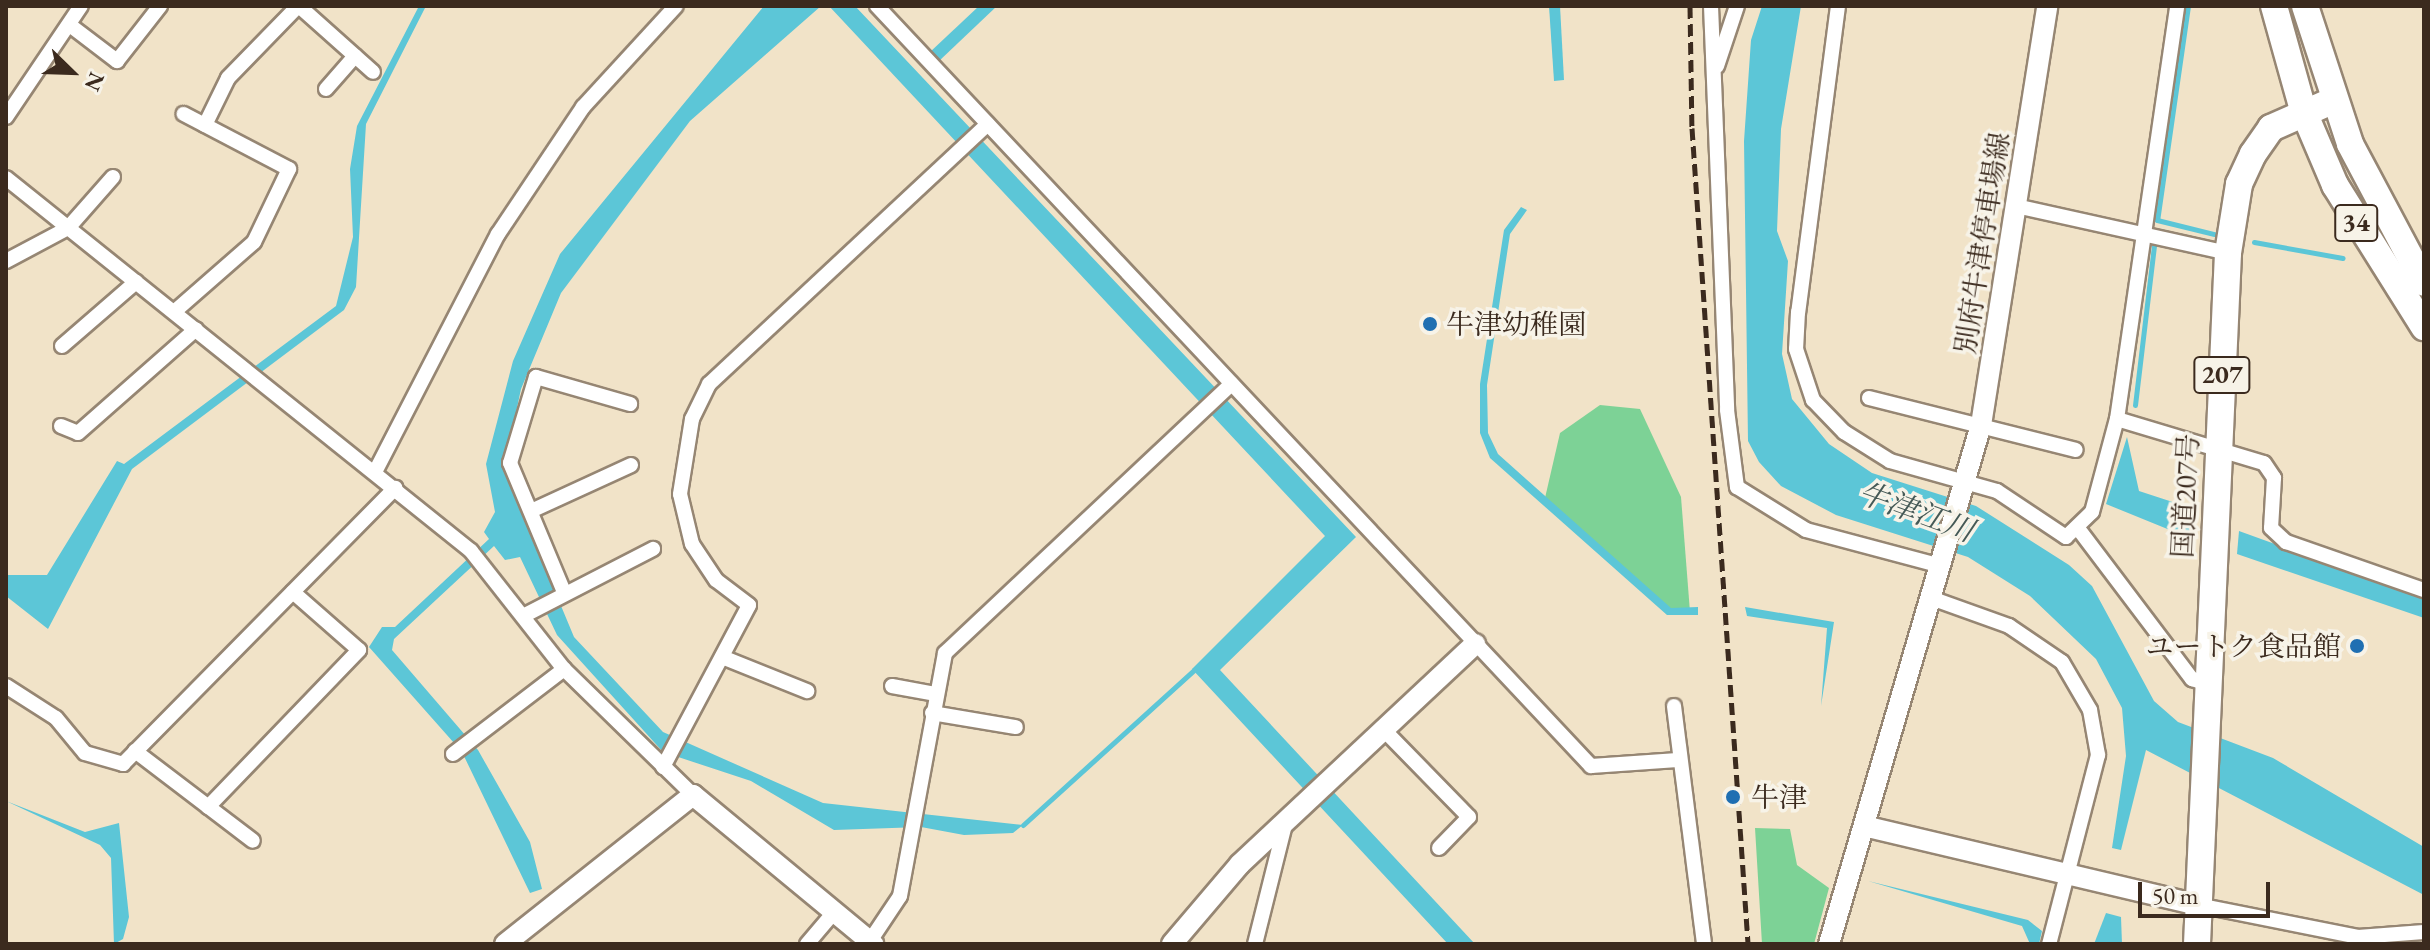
<!DOCTYPE html>
<meta charset="utf-8">
<style>
body{margin:0}
#map{position:relative;width:2430px;height:950px;overflow:hidden;background:#f1e3c8;font-family:"EB Garamond","Noto Serif JP",serif}
div>[style]{position:absolute}
[style*='--x']{left:calc(var(--x)*1px);top:calc(var(--y)*1px);width:calc(var(--w)*1px);rotate:calc(var(--a)*1deg)}
.green>*{inset:0;background:#7dd296}
.water>*{inset:0;background:#5cc6d7}
.stream>*{height:5px;margin:-2.5px;padding:0 2.5px;transform-origin:2.5px;border-radius:2.5px;background:#5cc6d7}
.roads{filter:drop-shadow(2px 0 #968673) drop-shadow(-2px 0 #968673) drop-shadow(0 2px #968673) drop-shadow(0 -2px #968673)}
.street>*{height:14px;margin:-7px;padding:0 7px;transform-origin:7px;border-radius:7px;background:#fff}
.secondary>*{height:20px;margin:-10px;padding:0 10px;transform-origin:10px;border-radius:10px;background:#fff}
.highway>*{height:26px;margin:-13px;padding:0 13px;transform-origin:13px;border-radius:13px;background:#fff}
.rail>*{height:5px;margin-top:-2.5px;transform-origin:0;background:repeating-linear-gradient(90deg,#3b2a1e 0 12px,transparent 0 18px)}
.dots>*{width:22px;height:22px;translate:-50% -50%;box-sizing:border-box;border:4px solid #f7f3e8;border-radius:50%}
span{translate:-50% -50%;white-space:nowrap;text-align:center;line-height:1.15;-webkit-text-stroke:7px #f7f3e8;paint-order:stroke}
.shield-label span{padding:2px 6px;background:#f7f3e8;border:2px solid;border-radius:6px;-webkit-text-stroke-width:0}
.shield-label{font-size:26px;color:#3b2a1e;font-weight:700}
.street-label{font-size:28px;color:#3b2a1e}
.poi-label{font-size:28px;color:#3b2a1e}
.left{translate:0 -50%;text-align:left}
.right{translate:-100% -50%;text-align:right}
.water-label{font-size:30px;color:#455956;font-style:italic}
.frame{position:absolute;inset:0;border:8px solid #3b2a1e;pointer-events:none}
.north{position:absolute;left:32px;top:32px;width:80px;height:80px;-webkit-text-stroke:6px #f7f3e8;paint-order:stroke;rotate:113deg;font-size:22px;font-weight:700;line-height:32px;text-align:center;color:#3b2a1e}
.north::after{content:'';display:block;margin:auto;width:28px;height:36px;background:#3b2a1e;clip-path:polygon(50% 0,100% 100%,50% 72%,0 100%)}
.scale{position:absolute;left:2138px;top:882px;width:132px;height:36px;box-sizing:border-box;border:4px solid #3b2a1e;border-top:0;padding-left:10px;font-size:24px;line-height:28px;white-space:nowrap;color:#3b2a1e;-webkit-text-stroke:6px #f7f3e8;paint-order:stroke}
</style>
<div id="map">
<div class="green">
<i style="clip-path:polygon(1600px 405px,1640px 409px,1681px 497px,1690px 612px,1670px 612px,1545px 498px,1560px 433px)"></i>
<i style="clip-path:polygon(1755px 828px,1790px 829px,1797px 865px,1829px 888px,1814px 944px,1762px 944px)"></i>
</div>
<div class="water">
<i style="clip-path:polygon(419px 6px,426px 6px,366px 124px,356px 287px,344px 310px,132px 469px,48px 629px,6px 596px,6px 575px,47px 575px,117px 461px,124px 464px,336px 306px,353px 237px,350px 169px,357px 126px)"></i>
<i style="clip-path:polygon(764px 6px,821px 6px,690px 121px,561px 293px,521px 389px,504px 469px,574px 637px,663px 732px,823px 803px,1023px 825px,1013px 833px,964px 835px,921px 827px,834px 830px,751px 781px,663px 752px,557px 635px,520px 557px,505px 560px,494px 546px,394px 639px,392px 650px,478px 750px,530px 842px,542px 889px,530px 893px,462px 752px,369px 647px,382px 627px,395px 627px,489px 539px,484px 532px,495px 512px,486px 464px,513px 361px,560px 254px)"></i>
<i style="clip-path:polygon(829px 6px,855px 6px,1356px 537px,1220px 670px,1475px 944px,1448px 944px,1192px 669px,1325px 536px)"></i>
<i style="clip-path:polygon(979px 6px,997px 6px,938px 62px,929px 53px)"></i>
<i style="clip-path:polygon(1549px 6px,1560px 6px,1564px 80px,1554px 81px)"></i>
<i style="clip-path:polygon(1762px 6px,1801px 6px,1781px 129px,1777px 231px,1788px 261px,1782px 354px,1792px 399px,1829px 444px,1872px 473px,1976px 506px,2069px 565px,2092px 586px,2154px 701px,2178px 722px,2273px 758px,2424px 847px,2424px 895px,2146px 750px,2121px 850px,2112px 848px,2126px 756px,2122px 708px,2096px 659px,2030px 596px,1968px 557px,1836px 515px,1781px 486px,1759px 462px,1748px 441px,1744px 141px,1751px 40px)"></i>
<i style="clip-path:polygon(1521px 207px,1527px 210px,1510px 234px,1487px 385px,1488px 433px,1498px 454px,1671px 608px,1698px 607px,1698px 615px,1667px 615px,1490px 458px,1480px 433px,1480px 384px,1504px 230px)"></i>
<i style="clip-path:polygon(2127px 437px,2139px 491px,2194px 509px,2192px 539px,2106px 504px)"></i>
<i style="clip-path:polygon(2239px 531px,2424px 598px,2424px 618px,2237px 554px)"></i>
<i style="clip-path:polygon(1745px 607px,1834px 622px,1821px 706px,1827px 628px,1747px 616px)"></i>
<i style="clip-path:polygon(6px 801px,85px 832px,119px 823px,129px 917px,123px 939px,114px 944px,111px 858px,100px 845px)"></i>
<i style="clip-path:polygon(1868px 881px,2028px 920px,2042px 931px,2039px 944px,2030px 944px,2022px 926px)"></i>
<i style="clip-path:polygon(2106px 913px,2121px 917px,2122px 944px,2094px 944px)"></i>
</div>
<div class="stream">
<i style="--x:2188;--y:6;--w:216;--a:98.2"></i>
<i style="--x:2157;--y:220;--w:59;--a:13.8"></i>
<i style="--x:2254;--y:242;--w:90;--a:10.2"></i>
<i style="--x:2135;--y:405;--w:161;--a:-83.2"></i>
<i style="--x:1023;--y:825;--w:231;--a:-42.2"></i>
</div>
<div class="roads">
<div class="street">
<i style="--x:299;--y:6;--w:99;--a:41.7"></i>
<i style="--x:877;--y:6;--w:1043;--a:46.79"></i>
<i style="--x:1591;--y:766;--w:87;--a:-3.9"></i>
<i style="--x:1711;--y:6;--w:404;--a:87.7"></i>
<i style="--x:1727;--y:410;--w:78;--a:82.6"></i>
<i style="--x:1737;--y:487;--w:81;--a:31.9"></i>
<i style="--x:1806;--y:530;--w:140;--a:14.9"></i>
<i style="--x:1838;--y:6;--w:309;--a:97.4"></i>
<i style="--x:1798;--y:312;--w:37;--a:93"></i>
<i style="--x:1796;--y:349;--w:54;--a:71.6"></i>
<i style="--x:1813;--y:400;--w:45;--a:45.9"></i>
<i style="--x:1844;--y:432;--w:54;--a:32.2"></i>
<i style="--x:1890;--y:461;--w:111;--a:15.7"></i>
<i style="--x:1997;--y:491;--w:83;--a:33.7"></i>
<i style="--x:2066;--y:537;--w:36;--a:-44"></i>
<i style="--x:2092;--y:512;--w:96;--a:-75"></i>
<i style="--x:2117;--y:419;--w:417;--a:-81.7"></i>
<i style="--x:71;--y:26;--w:58;--a:37.3"></i>
<i style="--x:117;--y:61;--w:70;--a:-52"></i>
<i style="--x:1717;--y:66;--w:63;--a:-71.6"></i>
<i style="--x:326;--y:89;--w:44;--a:-48.7"></i>
<i style="--x:6;--y:117;--w:134;--a:-56"></i>
<i style="--x:205;--y:125;--w:52;--a:-63.9"></i>
<i style="--x:228;--y:78;--w:100;--a:-45.8"></i>
<i style="--x:6;--y:178;--w:596;--a:38.73"></i>
<i style="--x:471;--y:551;--w:150;--a:51.8"></i>
<i style="--x:564;--y:669;--w:180;--a:44.3"></i>
<i style="--x:2016;--y:206;--w:217;--a:12.5"></i>
<i style="--x:6;--y:261;--w:70;--a:-28"></i>
<i style="--x:68;--y:228;--w:68;--a:-48.6"></i>
<i style="--x:174;--y:312;--w:106;--a:-41.2"></i>
<i style="--x:254;--y:242;--w:81;--a:-64.4"></i>
<i style="--x:289;--y:169;--w:119;--a:-152.4"></i>
<i style="--x:62;--y:346;--w:98;--a:-40.9"></i>
<i style="--x:1869;--y:398;--w:213;--a:14.1"></i>
<i style="--x:2117;--y:419;--w:153;--a:16.7"></i>
<i style="--x:2264;--y:463;--w:18;--a:56"></i>
<i style="--x:2274;--y:478;--w:50;--a:93.4"></i>
<i style="--x:2271;--y:528;--w:21;--a:43"></i>
<i style="--x:2286;--y:542;--w:146;--a:19.2"></i>
<i style="--x:61;--y:426;--w:18;--a:22"></i>
<i style="--x:78;--y:433;--w:157;--a:-41.4"></i>
<i style="--x:375;--y:472;--w:268;--a:-62.7"></i>
<i style="--x:498;--y:234;--w:153;--a:-56.2"></i>
<i style="--x:583;--y:107;--w:137;--a:-47.4"></i>
<i style="--x:531;--y:511;--w:110;--a:-24.7"></i>
<i style="--x:2080;--y:531;--w:186;--a:52.9"></i>
<i style="--x:2192;--y:679;--w:17;--a:17"></i>
<i style="--x:564;--y:592;--w:140;--a:-112.7"></i>
<i style="--x:510;--y:463;--w:90;--a:-73.2"></i>
<i style="--x:536;--y:377;--w:98;--a:16"></i>
<i style="--x:1931;--y:598;--w:83;--a:19.7"></i>
<i style="--x:2009;--y:626;--w:64;--a:34.2"></i>
<i style="--x:2062;--y:662;--w:56;--a:59.7"></i>
<i style="--x:2090;--y:710;--w:46;--a:79.9"></i>
<i style="--x:2098;--y:755;--w:195;--a:104.5"></i>
<i style="--x:527;--y:614;--w:142;--a:-27.3"></i>
<i style="--x:722;--y:657;--w:92;--a:21.8"></i>
<i style="--x:6;--y:686;--w:59;--a:32.6"></i>
<i style="--x:56;--y:718;--w:45;--a:50.4"></i>
<i style="--x:85;--y:753;--w:40;--a:16"></i>
<i style="--x:123;--y:764;--w:388;--a:-45.4"></i>
<i style="--x:892;--y:686;--w:45;--a:10.3"></i>
<i style="--x:1674;--y:706;--w:240;--a:82.8"></i>
<i style="--x:932;--y:713;--w:85;--a:9.5"></i>
<i style="--x:1385;--y:731;--w:120;--a:45.7"></i>
<i style="--x:1469;--y:817;--w:43;--a:134.1"></i>
<i style="--x:135;--y:751;--w:148;--a:37.3"></i>
<i style="--x:453;--y:754;--w:140;--a:-37.4"></i>
<i style="--x:663;--y:767;--w:183;--a:-62"></i>
<i style="--x:749;--y:605;--w:41;--a:-142.9"></i>
<i style="--x:716;--y:580;--w:43;--a:-123.7"></i>
<i style="--x:692;--y:544;--w:51;--a:-103.5"></i>
<i style="--x:680;--y:494;--w:76;--a:-80.9"></i>
<i style="--x:692;--y:419;--w:39;--a:-64"></i>
<i style="--x:709;--y:384;--w:381;--a:-43"></i>
<i style="--x:208;--y:807;--w:218;--a:-46.1"></i>
<i style="--x:359;--y:650;--w:88;--a:-138.7"></i>
<i style="--x:2198;--y:905;--w:163;--a:11.3"></i>
<i style="--x:2358;--y:937;--w:66;--a:-4.3"></i>
<i style="--x:870;--y:941;--w:54;--a:-56.3"></i>
<i style="--x:900;--y:896;--w:247;--a:-79.5"></i>
<i style="--x:945;--y:653;--w:393;--a:-43.2"></i>
<i style="--x:807;--y:944;--w:43;--a:-49.7"></i>
<i style="--x:1255;--y:944;--w:127;--a:-75.9"></i>
</div>
<div class="secondary">
<i style="--x:1864;--y:826;--w:343;--a:13.3"></i>
<i style="--x:505;--y:944;--w:240;--a:-38.4"></i>
<i style="--x:693;--y:795;--w:234;--a:39.6"></i>
<i style="--x:1172;--y:944;--w:105;--a:-49.6"></i>
<i style="--x:1240;--y:864;--w:322;--a:-43.1"></i>
<i style="--x:1829;--y:944;--w:541;--a:-73.68"></i>
<i style="--x:1981;--y:425;--w:424;--a:-81"></i>
</div>
<div class="highway">
<i style="--x:2274;--y:6;--w:108;--a:74.4"></i>
<i style="--x:2303;--y:110;--w:82;--a:66.9"></i>
<i style="--x:2335;--y:185;--w:168;--a:57.9"></i>
<i style="--x:2305;--y:6;--w:145;--a:71.9"></i>
<i style="--x:2350;--y:144;--w:157;--a:62"></i>
<i style="--x:2197;--y:944;--w:692;--a:-87.43"></i>
<i style="--x:2228;--y:253;--w:70;--a:-80.9"></i>
<i style="--x:2239;--y:184;--w:33;--a:-65"></i>
<i style="--x:2253;--y:154;--w:32;--a:-55"></i>
<i style="--x:2271;--y:128;--w:67;--a:-23.9"></i>
</div>
</div>
<div class="rail">
<i style="--x:1690;--y:6;--w:122;--a:89.1"></i>
<i style="--x:1692;--y:128;--w:818;--a:86.07"></i>
</div>
<div class="dots">
<i style="left:1430px;top:324px;background:#1f6fb2"></i>
<i style="left:2357px;top:646px;background:#1f6fb2"></i>
<i style="left:1733px;top:797px;background:#1f6fb2"></i>
</div>
<div class="shield-label">
<span style="left:2356px;top:223px">34</span>
<span style="left:2222px;top:375px">207</span>
</div>
<div class="street-label">
<span style="left:1982px;top:243px;rotate:-81deg">別府牛津停車場線</span>
<span style="left:2185px;top:496px;rotate:-87deg">国道207号</span>
</div>
<div class="poi-label">
<span class="left" style="left:1446px;top:324px">牛津幼稚園</span>
<span class="right" style="left:2341px;top:646px">ユートク食品館</span>
<span class="left" style="left:1751px;top:797px">牛津</span>
</div>
<div class="water-label">
<span style="left:1916px;top:512px;rotate:20deg">牛津江川</span>
</div>
<div class="frame"></div>
<div class="north">N</div>
<div class="scale">50 m</div>
</div>
